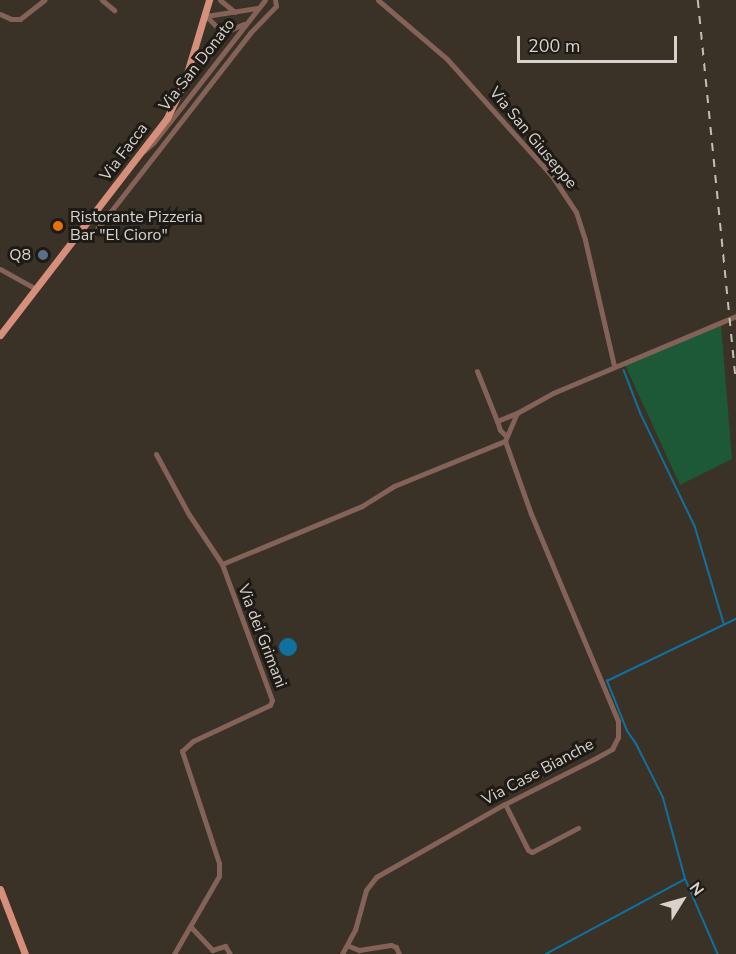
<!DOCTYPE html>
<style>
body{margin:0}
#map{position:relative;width:736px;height:954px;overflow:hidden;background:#3a3127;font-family:"Nunito Sans",sans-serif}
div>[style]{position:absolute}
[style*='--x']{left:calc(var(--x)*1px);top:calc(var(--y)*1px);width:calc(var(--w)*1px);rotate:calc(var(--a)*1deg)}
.green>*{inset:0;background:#1d5937}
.water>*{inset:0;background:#10719f}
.round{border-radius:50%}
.stream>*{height:1.5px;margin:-0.75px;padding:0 0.75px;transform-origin:0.75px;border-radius:0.75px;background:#10719f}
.minor>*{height:5px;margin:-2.5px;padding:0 2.5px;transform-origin:2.5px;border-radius:2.5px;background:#856258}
.major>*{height:7px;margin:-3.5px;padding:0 3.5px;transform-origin:3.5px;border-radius:3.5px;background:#d68f7a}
.rail>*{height:1.5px;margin-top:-0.75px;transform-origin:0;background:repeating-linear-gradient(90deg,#c4beb7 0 8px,transparent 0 16px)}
.dots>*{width:16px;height:16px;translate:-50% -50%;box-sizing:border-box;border:3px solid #1e1a15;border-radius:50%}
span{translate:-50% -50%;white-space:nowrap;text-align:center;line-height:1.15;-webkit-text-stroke:6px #1e1a15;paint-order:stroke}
.street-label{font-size:16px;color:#d8d2cc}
.poi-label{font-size:16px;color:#d8d2cc}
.left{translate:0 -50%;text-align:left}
.right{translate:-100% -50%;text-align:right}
.north{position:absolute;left:652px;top:870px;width:60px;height:60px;-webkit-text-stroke:4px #1e1a15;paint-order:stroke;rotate:53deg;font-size:16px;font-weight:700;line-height:24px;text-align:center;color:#d8d2cc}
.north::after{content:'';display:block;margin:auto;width:21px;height:27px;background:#d8d2cc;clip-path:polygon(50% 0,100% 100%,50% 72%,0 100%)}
.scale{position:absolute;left:517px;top:36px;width:160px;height:27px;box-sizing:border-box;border:3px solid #d8d2cc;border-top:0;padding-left:8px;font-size:18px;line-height:21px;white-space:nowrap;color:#d8d2cc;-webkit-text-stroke:4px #1e1a15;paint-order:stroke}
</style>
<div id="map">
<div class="green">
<i style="clip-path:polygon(721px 325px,732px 459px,680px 485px,625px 365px)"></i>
</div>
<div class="water">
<i class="round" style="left:279px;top:638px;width:18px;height:18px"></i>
</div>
<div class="stream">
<i style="--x:624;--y:370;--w:47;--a:68.9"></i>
<i style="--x:641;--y:414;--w:124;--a:64.3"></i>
<i style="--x:695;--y:526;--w:101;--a:73.4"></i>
<i style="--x:686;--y:880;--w:81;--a:66.6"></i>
<i style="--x:546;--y:954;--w:158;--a:-28.3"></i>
<i style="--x:685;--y:879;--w:84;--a:-105.2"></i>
<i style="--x:663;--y:798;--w:60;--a:-116.6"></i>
<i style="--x:636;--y:744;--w:16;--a:-125"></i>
<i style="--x:627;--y:731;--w:54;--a:-111.8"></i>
<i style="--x:607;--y:681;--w:143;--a:-25.7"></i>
</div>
<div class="minor">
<i style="--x:102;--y:0;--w:16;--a:40"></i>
<i style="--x:220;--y:0;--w:19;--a:39"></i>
<i style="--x:378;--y:0;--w:91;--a:40.5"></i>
<i style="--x:447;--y:59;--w:157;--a:48.1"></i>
<i style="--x:552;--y:176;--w:43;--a:56.3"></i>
<i style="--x:576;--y:212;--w:29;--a:72"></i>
<i style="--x:585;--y:240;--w:129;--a:77"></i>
<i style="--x:0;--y:14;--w:12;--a:24"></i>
<i style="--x:11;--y:19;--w:9;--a:0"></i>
<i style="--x:20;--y:19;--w:31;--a:-38"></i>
<i style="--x:206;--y:16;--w:52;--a:-8.9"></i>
<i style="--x:206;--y:16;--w:14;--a:45"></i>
<i style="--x:216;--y:26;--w:13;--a:23"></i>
<i style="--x:228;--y:31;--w:17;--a:-24"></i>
<i style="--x:144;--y:151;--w:13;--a:-42"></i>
<i style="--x:154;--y:142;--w:180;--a:-52"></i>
<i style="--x:90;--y:238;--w:260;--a:-52"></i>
<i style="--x:250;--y:33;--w:37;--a:-46"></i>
<i style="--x:276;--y:6;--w:6;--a:-99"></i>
<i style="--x:0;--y:269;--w:41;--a:29.1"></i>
<i style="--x:477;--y:371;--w:54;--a:68.2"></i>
<i style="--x:505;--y:435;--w:7;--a:-135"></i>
<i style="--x:500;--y:430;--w:9;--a:-108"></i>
<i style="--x:497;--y:421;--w:22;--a:-22"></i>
<i style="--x:156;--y:454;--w:67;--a:61.5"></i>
<i style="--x:188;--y:513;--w:61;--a:56.3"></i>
<i style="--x:505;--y:804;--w:51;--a:63.4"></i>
<i style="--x:528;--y:850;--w:4;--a:27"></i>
<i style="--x:532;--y:852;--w:52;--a:-27.6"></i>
<i style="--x:190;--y:926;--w:33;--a:47"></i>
<i style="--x:212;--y:950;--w:14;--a:-17"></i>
<i style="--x:225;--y:946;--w:9;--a:58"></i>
<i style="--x:349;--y:946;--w:11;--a:22"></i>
<i style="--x:359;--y:950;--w:32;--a:-9"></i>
<i style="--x:391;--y:945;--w:5;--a:22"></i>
<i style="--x:396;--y:947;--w:8;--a:67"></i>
<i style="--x:174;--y:954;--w:90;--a:-60"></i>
<i style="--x:219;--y:876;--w:13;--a:-90"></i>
<i style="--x:219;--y:863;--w:118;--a:-108.3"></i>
<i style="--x:182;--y:751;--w:15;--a:-42"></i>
<i style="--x:193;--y:741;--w:85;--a:-25.1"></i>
<i style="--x:270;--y:705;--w:5;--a:-68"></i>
<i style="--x:272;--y:700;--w:145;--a:-110.2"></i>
<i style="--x:222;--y:564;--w:152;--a:-22.5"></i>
<i style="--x:362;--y:506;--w:38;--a:-32"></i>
<i style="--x:394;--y:486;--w:120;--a:-22.1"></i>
<i style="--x:342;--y:954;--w:27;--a:-62"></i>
<i style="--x:355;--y:930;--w:41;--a:-74.6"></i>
<i style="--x:366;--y:890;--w:16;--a:-52"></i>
<i style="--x:376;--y:877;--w:146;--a:-29.6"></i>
<i style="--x:503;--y:805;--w:102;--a:-26.8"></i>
<i style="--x:594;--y:759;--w:21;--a:-29"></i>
<i style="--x:612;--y:749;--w:13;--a:-63"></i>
<i style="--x:618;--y:737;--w:16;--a:-90"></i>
<i style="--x:618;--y:721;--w:225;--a:-112.8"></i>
<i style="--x:531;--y:514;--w:77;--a:-109.6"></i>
<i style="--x:505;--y:441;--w:30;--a:-67"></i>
<i style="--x:517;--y:413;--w:41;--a:-29.1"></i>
<i style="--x:553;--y:393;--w:199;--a:-22.8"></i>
</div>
<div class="major">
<i style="--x:0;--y:335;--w:274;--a:-52.4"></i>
<i style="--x:167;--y:118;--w:42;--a:-64.7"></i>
<i style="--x:185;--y:80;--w:84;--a:-73.3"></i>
<i style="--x:0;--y:889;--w:70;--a:69"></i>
</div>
<div class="rail">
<i style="--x:698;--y:0;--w:381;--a:84.3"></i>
</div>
<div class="dots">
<i style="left:58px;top:226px;background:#e8710a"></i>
<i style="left:43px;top:255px;background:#5c6f8a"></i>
</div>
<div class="street-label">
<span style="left:197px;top:65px;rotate:-52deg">Via San Donato</span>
<span style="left:533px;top:138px;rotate:50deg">Via San Giuseppe</span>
<span style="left:124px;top:152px;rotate:-53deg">Via Facca</span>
<span style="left:262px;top:636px;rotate:69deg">Via dei Grimani</span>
<span style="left:538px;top:772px;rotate:-28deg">Via Case Bianche</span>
</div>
<div class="poi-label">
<span class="left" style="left:70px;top:226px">Ristorante Pizzeria<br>Bar "El Cioro"</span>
<span class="right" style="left:31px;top:255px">Q8</span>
</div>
<div class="north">N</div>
<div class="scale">200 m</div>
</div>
